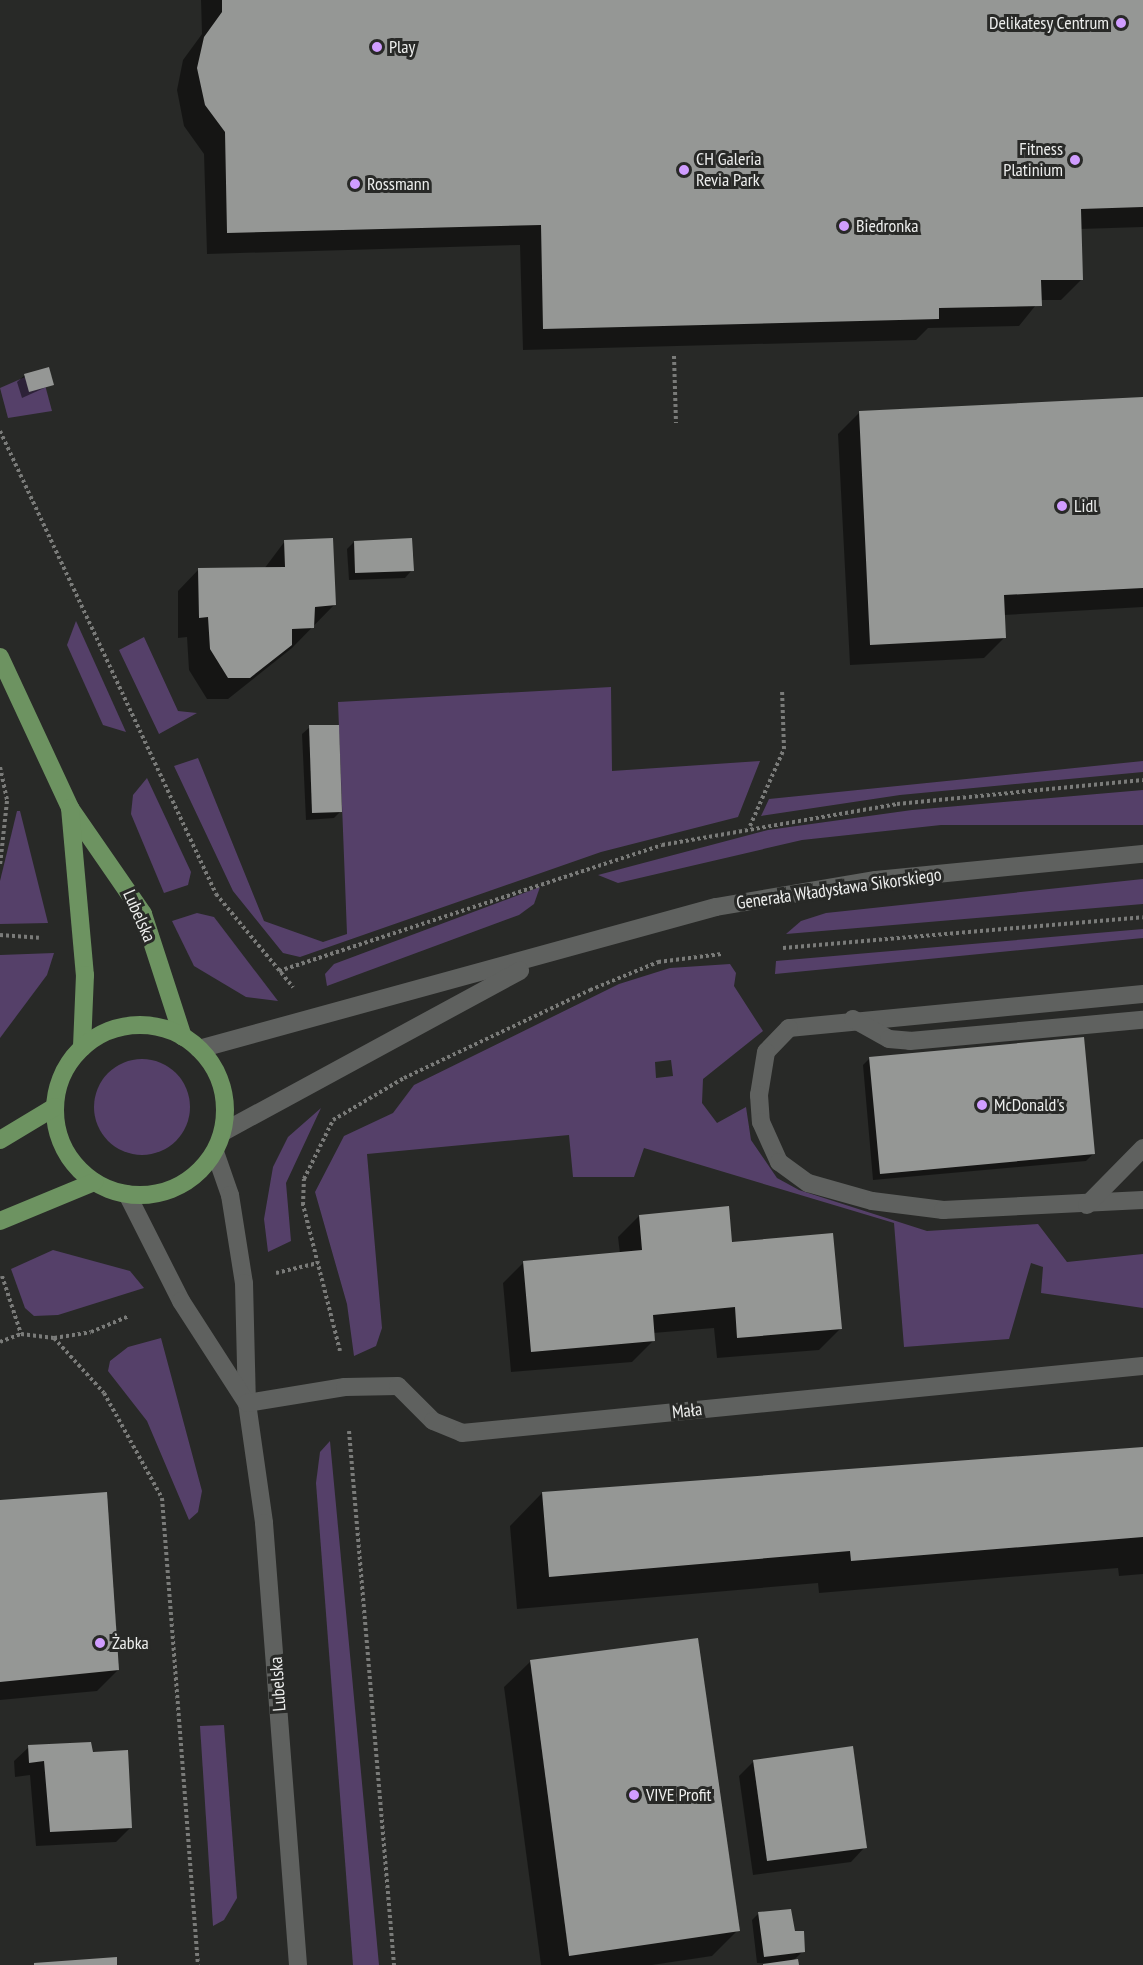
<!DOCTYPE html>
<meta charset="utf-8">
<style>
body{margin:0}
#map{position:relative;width:1143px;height:1965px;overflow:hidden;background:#282927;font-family:"PT Sans Narrow",sans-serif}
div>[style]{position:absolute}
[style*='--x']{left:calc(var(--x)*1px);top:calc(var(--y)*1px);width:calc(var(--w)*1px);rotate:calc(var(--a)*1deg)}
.green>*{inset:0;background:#554069}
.round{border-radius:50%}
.shadow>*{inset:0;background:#0007}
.building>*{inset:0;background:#959795}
.path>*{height:4px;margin-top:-2px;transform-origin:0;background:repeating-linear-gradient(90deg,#7a7b79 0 3px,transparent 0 6px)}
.minor>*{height:18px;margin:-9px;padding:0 9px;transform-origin:9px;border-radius:9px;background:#5f615f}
.major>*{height:18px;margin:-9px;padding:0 9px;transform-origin:9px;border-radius:9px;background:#6d9361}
.major>.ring{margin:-9px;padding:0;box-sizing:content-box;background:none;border:18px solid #6d9361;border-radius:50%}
.dots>*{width:16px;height:16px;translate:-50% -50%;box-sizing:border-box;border:3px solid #282927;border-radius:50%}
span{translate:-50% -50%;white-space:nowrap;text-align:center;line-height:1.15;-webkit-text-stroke:6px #282927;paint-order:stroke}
.poi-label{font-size:18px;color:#edeeed}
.right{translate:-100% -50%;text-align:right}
.left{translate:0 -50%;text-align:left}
.street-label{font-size:18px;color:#edeeed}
</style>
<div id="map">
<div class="green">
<i style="clip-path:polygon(41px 370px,52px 411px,8px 418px,0 388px)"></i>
<i style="clip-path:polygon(76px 621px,126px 732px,103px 725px,67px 645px)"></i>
<i style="clip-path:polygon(144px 637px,178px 711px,197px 713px,159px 734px,119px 650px)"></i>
<i style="clip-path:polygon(611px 687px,612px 771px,760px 761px,738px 817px,601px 852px,300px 957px,283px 953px,233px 891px,174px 766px,198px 758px,264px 921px,323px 942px,347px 934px,338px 702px)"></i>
<i style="clip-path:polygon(1143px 761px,1143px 772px,900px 795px,761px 816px,769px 799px)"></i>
<i style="clip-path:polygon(147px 778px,191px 872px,188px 885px,164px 893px,131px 814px,133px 795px)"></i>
<i style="clip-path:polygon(1143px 790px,1143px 825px,941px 825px,802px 840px,618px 883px,598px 875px,768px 830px,912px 810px)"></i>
<i style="clip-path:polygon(17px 811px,20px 811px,48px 923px,0 924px,0 881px)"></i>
<i style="clip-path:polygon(1143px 879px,1143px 904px,786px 934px,801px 921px,826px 913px)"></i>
<i style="clip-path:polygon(540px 887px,534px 904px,519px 915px,327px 986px,325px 974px,334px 964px)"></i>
<i style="clip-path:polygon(197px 913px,214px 917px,278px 1001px,246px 997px,194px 966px,172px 921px)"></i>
<i style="clip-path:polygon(1143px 929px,1143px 938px,775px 974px,776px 961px)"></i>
<i style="clip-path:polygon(54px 953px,47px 975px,0 1038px,0 955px)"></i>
<i style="clip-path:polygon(evenodd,730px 964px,736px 973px,734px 986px,763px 1031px,703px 1079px,702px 1103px,717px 1123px,746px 1107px,751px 1140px,777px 1178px,799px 1190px,927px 1231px,1038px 1224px,1067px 1262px,1143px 1254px,1143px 1308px,1041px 1293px,1043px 1267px,1031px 1263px,1009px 1339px,904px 1347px,894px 1223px,644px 1148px,634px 1177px,573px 1177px,569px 1135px,367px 1154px,382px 1328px,376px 1346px,354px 1356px,347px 1304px,315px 1192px,344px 1136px,393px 1113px,414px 1085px,619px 984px,670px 968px,730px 964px,671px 1060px,673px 1076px,656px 1078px,655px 1062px,671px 1060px)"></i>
<i class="round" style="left:94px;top:1059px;width:96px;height:96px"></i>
<i style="clip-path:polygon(321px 1108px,286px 1183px,291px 1241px,268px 1252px,264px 1219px,273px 1167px,288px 1137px)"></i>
<i style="clip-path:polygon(53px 1250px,130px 1271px,144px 1288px,58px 1315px,34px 1316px,25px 1308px,11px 1269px)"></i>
<i style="clip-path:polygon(161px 1338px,202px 1491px,198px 1512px,189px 1520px,147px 1421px,108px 1371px,110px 1361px,128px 1347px)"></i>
<i style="clip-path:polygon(330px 1441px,379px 1965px,353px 1965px,316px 1483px,320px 1452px)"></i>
<i style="clip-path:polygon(224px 1725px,237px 1898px,224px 1920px,213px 1926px,200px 1726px)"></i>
</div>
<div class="shadow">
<i style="clip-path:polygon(201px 0,1143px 0,1143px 227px,1080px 229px,1082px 279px,1061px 300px,1040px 300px,1019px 326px,928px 328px,916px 340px,523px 350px,520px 245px,207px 254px,204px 154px,184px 126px,177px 90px,183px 60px,202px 34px)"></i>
<i style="clip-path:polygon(25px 375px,53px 384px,22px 398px,17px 382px)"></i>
<i style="clip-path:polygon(1143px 398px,1143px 607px,1004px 615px,1005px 637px,984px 658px,850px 665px,838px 434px,859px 413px)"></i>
<i style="clip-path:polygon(285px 541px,335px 604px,292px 648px,228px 699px,207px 699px,189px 670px,187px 637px,178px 638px,178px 591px,198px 570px,264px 569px)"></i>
<i style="clip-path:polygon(354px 542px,412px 570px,405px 578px,349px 580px,347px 549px)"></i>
<i style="clip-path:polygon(310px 727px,341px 811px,334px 818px,306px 820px,302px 734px)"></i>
<i style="clip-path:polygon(870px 1058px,1093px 1154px,1086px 1161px,873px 1180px,863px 1065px)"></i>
<i style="clip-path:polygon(639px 1216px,840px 1329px,819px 1350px,717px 1358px,714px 1328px,653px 1333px,653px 1341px,632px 1362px,511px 1372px,503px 1283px,524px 1262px,620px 1254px,618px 1237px)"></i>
<i style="clip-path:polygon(1143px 1449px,1143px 1574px,1119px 1576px,1118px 1568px,819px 1593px,818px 1583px,517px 1609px,510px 1526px,542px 1493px)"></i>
<i style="clip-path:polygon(0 1501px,118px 1670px,97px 1691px,0 1700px)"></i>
<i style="clip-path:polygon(531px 1661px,738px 1930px,712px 1956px,652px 1965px,541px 1965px,504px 1687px)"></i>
<i style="clip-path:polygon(29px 1747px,91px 1754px,131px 1827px,116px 1842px,36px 1846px,30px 1775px,15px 1777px,14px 1761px)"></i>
<i style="clip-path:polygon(754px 1761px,865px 1847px,851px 1862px,753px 1875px,739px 1776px)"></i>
<i style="clip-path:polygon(759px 1913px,793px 1933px,803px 1951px,793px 1961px,797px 1965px,757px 1963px,752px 1920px)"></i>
</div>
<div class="building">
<i style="clip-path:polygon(222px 0,1143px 0,1143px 207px,1081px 209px,1083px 280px,1041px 280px,1042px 306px,939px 308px,939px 319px,543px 329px,541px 225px,227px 233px,225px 132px,205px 105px,197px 68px,204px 37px,222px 12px)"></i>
<i style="clip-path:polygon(49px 367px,54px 385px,29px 392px,24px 374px)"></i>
<i style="clip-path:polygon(1143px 397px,1143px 588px,1004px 595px,1006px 638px,870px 645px,859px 411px)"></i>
<i style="clip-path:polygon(333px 538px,336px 605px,315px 607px,314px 628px,292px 629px,292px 645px,250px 678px,228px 678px,210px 649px,208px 617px,199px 618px,198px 568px,285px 567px,284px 540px)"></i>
<i style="clip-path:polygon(412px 538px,414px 571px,355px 573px,354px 541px)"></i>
<i style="clip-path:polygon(309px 725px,339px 725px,342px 812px,312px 813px)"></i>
<i style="clip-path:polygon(1084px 1037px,1095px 1154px,880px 1174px,869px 1057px)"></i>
<i style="clip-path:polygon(729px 1206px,732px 1242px,833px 1233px,842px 1329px,737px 1338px,735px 1307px,653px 1315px,655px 1341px,531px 1352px,523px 1261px,642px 1250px,639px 1215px)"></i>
<i style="clip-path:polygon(1143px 1447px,1143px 1537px,851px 1561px,850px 1551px,549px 1577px,542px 1492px)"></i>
<i style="clip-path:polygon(107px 1492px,119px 1670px,0 1682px,0 1500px)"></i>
<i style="clip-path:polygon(698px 1638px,740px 1931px,569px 1956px,530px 1660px)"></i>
<i style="clip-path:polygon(91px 1742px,93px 1752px,128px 1750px,132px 1828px,50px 1832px,44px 1761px,29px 1763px,28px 1745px)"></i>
<i style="clip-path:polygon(853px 1746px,867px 1848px,767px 1861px,753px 1760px)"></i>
<i style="clip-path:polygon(791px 1909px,795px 1931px,804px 1931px,805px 1952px,764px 1957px,758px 1912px)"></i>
<i style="clip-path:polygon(117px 1957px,117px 1965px,34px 1965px,34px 1963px)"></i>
<i style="clip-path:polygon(798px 1959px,799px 1965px,763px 1965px,763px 1964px)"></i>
</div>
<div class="path">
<i style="--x:674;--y:356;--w:67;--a:88.3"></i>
<i style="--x:0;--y:431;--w:511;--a:64.99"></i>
<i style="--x:216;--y:894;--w:121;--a:50.4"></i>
<i style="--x:0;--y:767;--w:35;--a:78"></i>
<i style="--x:7;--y:801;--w:64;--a:96.2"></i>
<i style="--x:750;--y:826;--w:84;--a:-66.2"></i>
<i style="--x:784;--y:749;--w:60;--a:-91.9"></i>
<i style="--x:0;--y:935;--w:39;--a:4"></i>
<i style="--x:783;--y:948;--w:361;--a:-4.9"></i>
<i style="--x:279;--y:971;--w:403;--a:-18.2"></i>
<i style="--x:662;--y:845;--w:239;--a:-9.9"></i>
<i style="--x:897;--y:804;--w:247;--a:-5.6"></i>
<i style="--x:276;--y:1273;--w:43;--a:-13.4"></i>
<i style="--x:2;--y:1276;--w:61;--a:71.9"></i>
<i style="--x:54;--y:1338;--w:74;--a:47.7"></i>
<i style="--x:104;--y:1393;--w:120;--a:61.1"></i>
<i style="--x:162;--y:1498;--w:468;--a:85.6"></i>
<i style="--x:0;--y:1342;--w:22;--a:-21"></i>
<i style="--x:21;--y:1334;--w:33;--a:7"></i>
<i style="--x:54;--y:1338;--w:37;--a:-9"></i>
<i style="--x:91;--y:1332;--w:41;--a:-22.8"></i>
<i style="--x:340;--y:1351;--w:151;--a:-104.2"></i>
<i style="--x:303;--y:1205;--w:26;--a:-88"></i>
<i style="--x:304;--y:1179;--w:66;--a:-63.8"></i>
<i style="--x:333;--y:1120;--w:82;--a:-30.6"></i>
<i style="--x:404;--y:1078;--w:206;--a:-25.3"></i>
<i style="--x:590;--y:990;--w:74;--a:-22.4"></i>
<i style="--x:658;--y:962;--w:64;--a:-7.1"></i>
<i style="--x:349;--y:1431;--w:536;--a:85.18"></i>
</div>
<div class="minor">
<i style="--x:1143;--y:994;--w:356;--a:174.5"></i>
<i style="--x:789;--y:1028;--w:33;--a:134"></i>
<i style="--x:766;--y:1052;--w:44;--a:99.2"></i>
<i style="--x:759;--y:1095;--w:27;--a:86"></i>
<i style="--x:761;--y:1122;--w:44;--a:65.8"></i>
<i style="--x:779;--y:1162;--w:36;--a:36"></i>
<i style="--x:808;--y:1183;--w:66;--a:15.7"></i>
<i style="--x:872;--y:1201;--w:72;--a:7.2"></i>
<i style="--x:943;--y:1210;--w:200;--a:-2.9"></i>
<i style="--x:853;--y:1019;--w:41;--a:29.1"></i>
<i style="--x:889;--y:1039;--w:21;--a:5"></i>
<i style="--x:910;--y:1041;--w:234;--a:-5.2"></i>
<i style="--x:199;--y:1049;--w:536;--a:-15.36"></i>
<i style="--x:716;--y:907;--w:162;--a:-9.6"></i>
<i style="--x:876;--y:880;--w:268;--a:-5.6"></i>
<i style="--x:223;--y:1132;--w:338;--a:-28.5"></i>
<i style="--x:215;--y:1152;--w:46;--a:70.8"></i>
<i style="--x:230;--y:1195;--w:89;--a:81"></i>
<i style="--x:244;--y:1283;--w:120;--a:88.6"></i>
<i style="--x:247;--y:1403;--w:121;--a:81.9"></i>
<i style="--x:264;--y:1523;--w:443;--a:85.6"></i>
<i style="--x:127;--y:1194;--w:120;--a:63.2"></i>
<i style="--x:181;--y:1301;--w:120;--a:57.2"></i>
<i style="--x:1087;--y:1205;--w:80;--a:-45.5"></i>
<i style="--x:247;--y:1403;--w:99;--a:-9.3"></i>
<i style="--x:345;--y:1387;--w:53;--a:-1.1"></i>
<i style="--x:398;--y:1386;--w:49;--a:45"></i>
<i style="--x:433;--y:1421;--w:31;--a:22"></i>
<i style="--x:462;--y:1433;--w:684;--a:-5.62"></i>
</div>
<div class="major">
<i style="--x:0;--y:657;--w:166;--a:65.1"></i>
<i style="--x:70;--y:808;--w:129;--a:55.4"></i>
<i style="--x:143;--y:914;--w:129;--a:72"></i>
<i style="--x:70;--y:808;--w:168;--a:84.9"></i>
<i style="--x:85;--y:975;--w:73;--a:92.4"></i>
<i class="ring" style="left:55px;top:1025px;width:152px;height:152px"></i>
<i style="--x:0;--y:1140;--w:64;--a:-31"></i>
<i style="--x:0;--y:1221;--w:102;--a:-22.5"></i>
</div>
<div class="dots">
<i style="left:1121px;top:23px;background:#d09dff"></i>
<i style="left:377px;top:47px;background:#d09dff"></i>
<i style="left:1075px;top:160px;background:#d09dff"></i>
<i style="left:684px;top:170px;background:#d09dff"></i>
<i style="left:355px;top:184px;background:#d09dff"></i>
<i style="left:844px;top:226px;background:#d09dff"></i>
<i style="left:1062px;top:506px;background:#d09dff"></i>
<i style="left:982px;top:1105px;background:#d09dff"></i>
<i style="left:100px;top:1643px;background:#d09dff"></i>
<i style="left:634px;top:1795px;background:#d09dff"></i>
</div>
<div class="poi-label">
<span class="right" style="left:1109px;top:23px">Delikatesy Centrum</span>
<span class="left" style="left:389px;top:47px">Play</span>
<span class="right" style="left:1063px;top:160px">Fitness<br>Platinium</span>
<span class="left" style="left:696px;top:170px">CH Galeria<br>Revia Park</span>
<span class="left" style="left:367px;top:184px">Rossmann</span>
<span class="left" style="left:856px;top:226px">Biedronka</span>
<span class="left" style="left:1074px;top:506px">Lidl</span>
<span class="left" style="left:994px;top:1105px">McDonald's</span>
<span class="left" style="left:112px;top:1643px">Żabka</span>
<span class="left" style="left:646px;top:1795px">VIVE Profit</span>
</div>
<div class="street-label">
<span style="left:839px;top:889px;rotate:-8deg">Generała Władysława Sikorskiego</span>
<span style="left:139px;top:916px;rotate:66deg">Lubelska</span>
<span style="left:687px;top:1411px;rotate:-6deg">Mała</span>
<span style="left:278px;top:1684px;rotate:-94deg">Lubelska</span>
</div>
</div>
